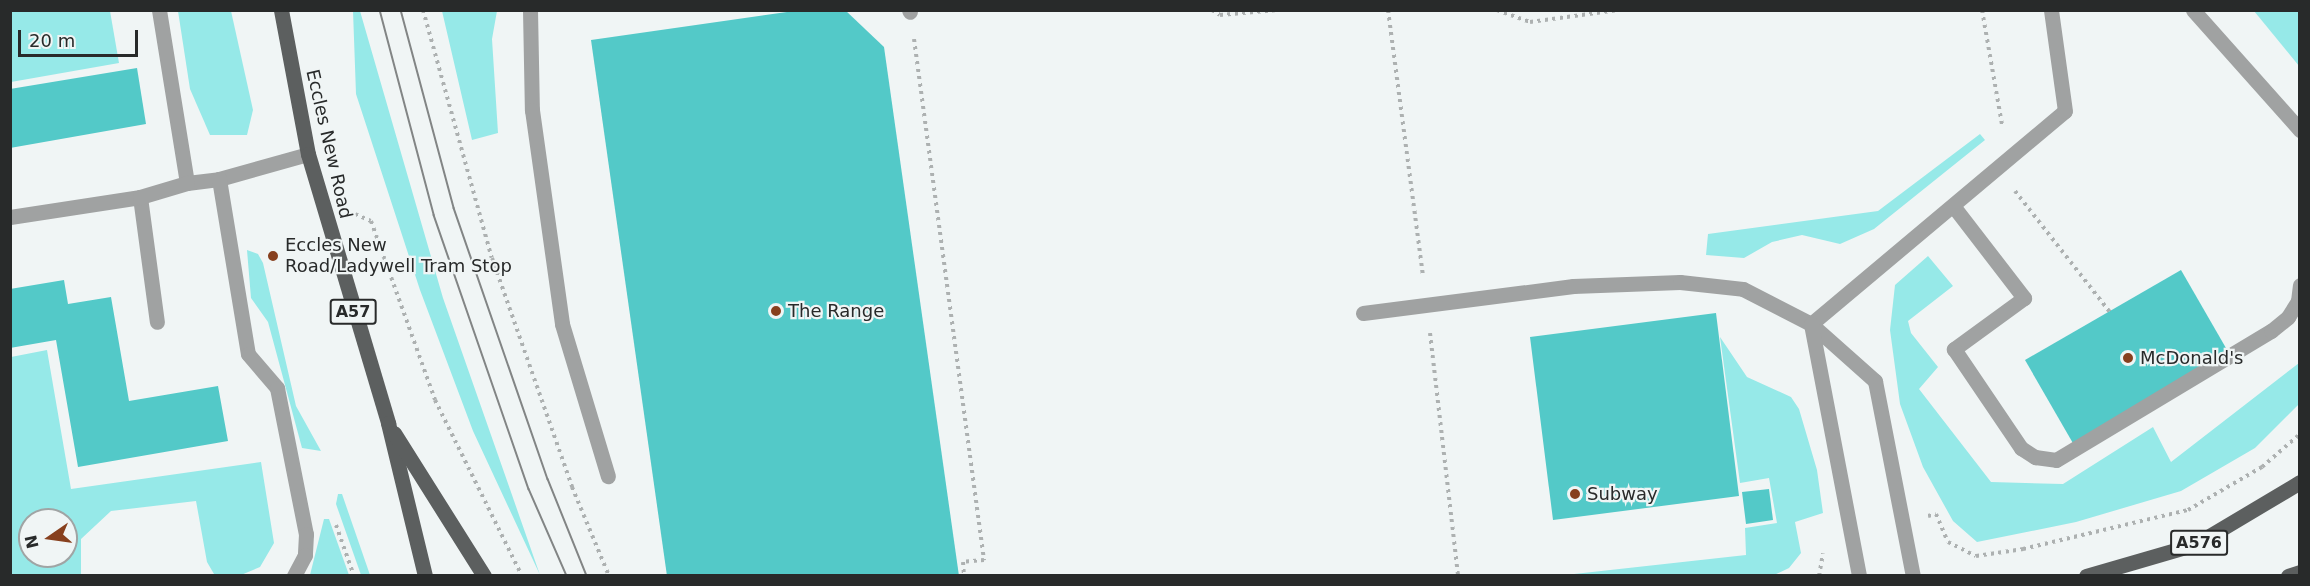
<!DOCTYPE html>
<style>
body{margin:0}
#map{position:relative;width:2310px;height:586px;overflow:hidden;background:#f0f5f5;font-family:"DejaVu Sans",sans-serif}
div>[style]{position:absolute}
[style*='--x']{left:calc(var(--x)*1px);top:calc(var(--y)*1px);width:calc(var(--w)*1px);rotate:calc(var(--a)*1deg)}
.green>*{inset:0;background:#96e9e8}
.building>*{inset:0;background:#53c9c8}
.path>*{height:4px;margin-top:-2px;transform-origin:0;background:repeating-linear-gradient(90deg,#adb1b1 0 3px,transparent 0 7.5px)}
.service>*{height:15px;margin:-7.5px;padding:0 7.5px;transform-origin:7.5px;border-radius:7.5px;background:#a0a2a2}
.pedestrian>*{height:15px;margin:-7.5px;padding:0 7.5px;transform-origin:7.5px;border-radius:7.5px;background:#a0a2a2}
.minor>*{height:15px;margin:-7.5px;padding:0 7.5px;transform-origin:7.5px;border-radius:7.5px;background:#a0a2a2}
.primary>*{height:15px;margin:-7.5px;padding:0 7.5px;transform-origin:7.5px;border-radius:7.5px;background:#5c5f5f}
.tram>*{height:1.5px;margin:-0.75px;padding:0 0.75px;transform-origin:0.75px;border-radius:0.75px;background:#828585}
.dots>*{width:16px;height:16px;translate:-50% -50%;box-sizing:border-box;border:3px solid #f0f5f5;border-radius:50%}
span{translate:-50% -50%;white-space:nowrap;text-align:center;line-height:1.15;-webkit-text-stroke:4.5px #f0f5f5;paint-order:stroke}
.shield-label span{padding:2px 4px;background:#f0f5f5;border:2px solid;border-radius:4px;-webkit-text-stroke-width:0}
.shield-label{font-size:16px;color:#282a2a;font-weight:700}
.street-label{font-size:18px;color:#282a2a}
.poi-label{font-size:18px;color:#282a2a}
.left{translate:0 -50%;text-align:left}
.frame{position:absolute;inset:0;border:12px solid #282a2a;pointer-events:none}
.north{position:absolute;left:18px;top:508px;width:60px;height:60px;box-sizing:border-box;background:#f0f5f5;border:2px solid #a0a4a4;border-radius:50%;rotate:257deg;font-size:16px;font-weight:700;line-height:24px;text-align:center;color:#282a2a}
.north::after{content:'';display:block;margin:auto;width:21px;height:27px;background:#87401e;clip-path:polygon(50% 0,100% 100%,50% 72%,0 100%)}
.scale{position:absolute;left:18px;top:30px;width:120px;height:27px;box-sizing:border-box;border:3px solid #282a2a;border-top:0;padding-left:8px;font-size:18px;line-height:21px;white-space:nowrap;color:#282a2a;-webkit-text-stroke:4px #f0f5f5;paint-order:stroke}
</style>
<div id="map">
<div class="green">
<i style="clip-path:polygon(11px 10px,110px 11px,119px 63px,11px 82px)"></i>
<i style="clip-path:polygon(178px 11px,231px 11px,253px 110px,247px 135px,210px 135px,190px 89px)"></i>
<i style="clip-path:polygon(353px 11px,360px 11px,443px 298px,540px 575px,473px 431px,420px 290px,356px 94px)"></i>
<i style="clip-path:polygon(442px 11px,497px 11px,492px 39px,498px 133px,472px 140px)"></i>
<i style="clip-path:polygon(2254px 11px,2299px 11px,2299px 66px)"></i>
<i style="clip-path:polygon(1980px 134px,1985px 140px,1874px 229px,1840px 244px,1802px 235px,1772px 242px,1744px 258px,1706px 255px,1708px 234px,1878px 211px)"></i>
<i style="clip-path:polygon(247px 250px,258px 254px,263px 263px,296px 406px,321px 451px,302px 448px,268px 322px,251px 298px)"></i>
<i style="clip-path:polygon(1928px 256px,1953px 286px,1908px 321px,1911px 333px,1938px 367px,1919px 389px,1991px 482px,2063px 484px,2153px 427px,2171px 462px,2299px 363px,2299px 404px,2255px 448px,2181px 491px,2076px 522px,1977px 542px,1953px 521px,1923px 467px,1900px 404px,1890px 330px,1895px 285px)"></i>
<i style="clip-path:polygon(1720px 337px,1747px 377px,1791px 397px,1799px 409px,1817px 470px,1823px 513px,1795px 522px,1801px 553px,1789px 568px,1774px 575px,1565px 575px,1746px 555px,1745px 528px,1777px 523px,1769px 478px,1740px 483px)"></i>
<i style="clip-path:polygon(evenodd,47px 350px,71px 489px,261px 462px,274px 543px,260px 567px,241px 575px,214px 574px,207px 562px,196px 501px,111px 511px,81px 539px,81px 575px,11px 575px,11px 357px,47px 350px,30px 520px,66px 520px,66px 556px,30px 556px,30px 520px)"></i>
<i style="clip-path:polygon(338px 494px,342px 494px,370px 575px,361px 575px,336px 504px)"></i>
<i style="clip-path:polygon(324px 519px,329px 519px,349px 575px,310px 575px)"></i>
</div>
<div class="building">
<i style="clip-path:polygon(801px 10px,845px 10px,884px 47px,959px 576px,667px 576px,591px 40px)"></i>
<i style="clip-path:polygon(137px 68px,146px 124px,10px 148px,10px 89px)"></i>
<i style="clip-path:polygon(2181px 270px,2230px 355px,2074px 445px,2025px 360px)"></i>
<i style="clip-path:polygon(64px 280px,68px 304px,111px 297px,129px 401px,218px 386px,228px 441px,78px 467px,56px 340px,10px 348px,10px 289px)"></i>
<i style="clip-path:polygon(1716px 313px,1739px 496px,1553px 520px,1530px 337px)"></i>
<i style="clip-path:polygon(1769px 489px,1773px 520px,1746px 524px,1742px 492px)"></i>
</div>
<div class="path">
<i style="--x:423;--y:10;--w:257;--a:74.5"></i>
<i style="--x:492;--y:258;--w:243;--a:70.7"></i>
<i style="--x:572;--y:487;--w:96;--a:67.4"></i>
<i style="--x:1212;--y:10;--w:9;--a:32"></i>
<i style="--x:1220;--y:15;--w:57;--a:-5"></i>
<i style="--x:1388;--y:10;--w:269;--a:82.5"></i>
<i style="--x:1497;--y:10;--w:35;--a:20"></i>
<i style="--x:1530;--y:22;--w:89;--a:-7.8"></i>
<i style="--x:1982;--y:10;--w:117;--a:80.1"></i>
<i style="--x:914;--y:39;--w:526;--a:82.35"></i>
<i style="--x:984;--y:560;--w:21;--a:175"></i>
<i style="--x:963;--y:562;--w:14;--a:86"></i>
<i style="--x:2015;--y:191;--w:154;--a:51.9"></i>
<i style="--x:355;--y:214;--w:17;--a:24"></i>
<i style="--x:371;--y:221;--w:190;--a:70.3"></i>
<i style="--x:435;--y:400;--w:196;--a:63.7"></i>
<i style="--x:1430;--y:333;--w:245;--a:83.4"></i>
<i style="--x:1928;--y:516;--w:8;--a:-14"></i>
<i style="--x:1936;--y:514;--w:30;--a:67"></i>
<i style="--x:1948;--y:542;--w:31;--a:27"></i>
<i style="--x:1976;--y:556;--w:48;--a:-8.5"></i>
<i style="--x:2023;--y:549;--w:170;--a:-13.3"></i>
<i style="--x:2188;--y:510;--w:86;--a:-30.2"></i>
<i style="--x:2262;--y:467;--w:50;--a:-41"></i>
<i style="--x:336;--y:525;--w:54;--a:70.6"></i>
<i style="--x:1819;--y:576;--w:23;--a:-80"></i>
</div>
<div class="service">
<i style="--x:530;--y:10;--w:100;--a:88.9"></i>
<i style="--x:532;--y:110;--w:216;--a:82"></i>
<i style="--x:562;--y:324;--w:159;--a:73.2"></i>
<i style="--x:2193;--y:10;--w:161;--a:48.3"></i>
<i style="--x:1954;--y:207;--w:115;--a:52.4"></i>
<i style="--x:2024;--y:298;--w:87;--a:143.9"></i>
<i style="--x:1954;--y:349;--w:120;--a:55.9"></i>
<i style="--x:2021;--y:448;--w:17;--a:33"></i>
<i style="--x:2035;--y:457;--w:21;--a:8"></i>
<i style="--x:2056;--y:460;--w:251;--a:-31"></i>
<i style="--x:2271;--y:331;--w:22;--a:-39"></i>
<i style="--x:2288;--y:317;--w:19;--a:-58"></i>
<i style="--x:2298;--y:301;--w:16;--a:-83"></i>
<i style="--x:1363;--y:313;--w:212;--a:-7.3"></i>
<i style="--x:1573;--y:286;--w:107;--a:-2.1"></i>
<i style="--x:1680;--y:282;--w:63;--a:6.3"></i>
<i style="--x:1743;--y:289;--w:76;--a:27.2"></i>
<i style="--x:1811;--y:324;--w:331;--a:-40"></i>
<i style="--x:2065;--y:111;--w:102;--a:-97.9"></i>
</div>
<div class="pedestrian">
<i style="--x:909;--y:10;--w:2;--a:63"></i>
</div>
<div class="minor">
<i style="--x:159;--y:10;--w:175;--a:80.8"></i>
<i style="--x:187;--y:183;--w:32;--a:-7"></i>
<i style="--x:219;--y:179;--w:92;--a:-15.7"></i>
<i style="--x:219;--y:179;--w:177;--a:80.6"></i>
<i style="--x:248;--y:354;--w:45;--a:49.5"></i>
<i style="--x:277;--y:388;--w:149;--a:78.8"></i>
<i style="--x:306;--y:534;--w:21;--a:93"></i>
<i style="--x:305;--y:555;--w:24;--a:118"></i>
<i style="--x:140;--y:197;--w:126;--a:82.3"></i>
<i style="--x:10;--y:217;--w:132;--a:-8.7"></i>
<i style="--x:140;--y:197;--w:49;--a:-16.6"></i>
<i style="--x:1811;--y:324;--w:86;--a:41.7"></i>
<i style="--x:1875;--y:381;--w:199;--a:79"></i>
<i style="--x:1811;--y:324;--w:257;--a:79.2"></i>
</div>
<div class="primary">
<i style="--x:281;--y:10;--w:147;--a:79.4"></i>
<i style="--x:308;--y:154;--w:281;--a:73.4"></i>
<i style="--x:388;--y:423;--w:157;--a:76.4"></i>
<i style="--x:394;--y:433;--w:169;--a:57.8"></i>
<i style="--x:2086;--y:576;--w:115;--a:-16.2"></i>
<i style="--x:2196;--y:544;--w:121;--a:-30.8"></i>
<i style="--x:2288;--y:576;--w:13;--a:-18"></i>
</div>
<div class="tram">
<i style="--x:380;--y:10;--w:212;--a:75.2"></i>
<i style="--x:434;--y:215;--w:290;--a:70.9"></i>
<i style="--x:529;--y:489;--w:95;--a:66.4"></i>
<i style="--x:401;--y:10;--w:205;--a:75"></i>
<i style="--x:454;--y:208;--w:287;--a:70.9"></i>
<i style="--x:548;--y:479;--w:105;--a:68.1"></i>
</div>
<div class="dots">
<i style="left:273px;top:256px;background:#87401e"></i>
<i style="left:776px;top:311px;background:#87401e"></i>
<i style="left:2128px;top:358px;background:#87401e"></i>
<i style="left:1575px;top:494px;background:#87401e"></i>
</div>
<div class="shield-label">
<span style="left:353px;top:312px">A57</span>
<span style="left:2199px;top:543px">A576</span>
</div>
<div class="street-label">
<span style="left:329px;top:144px;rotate:77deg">Eccles New Road</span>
</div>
<div class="poi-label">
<span class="left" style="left:285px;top:256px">Eccles New<br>Road/Ladywell Tram Stop</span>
<span class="left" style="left:788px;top:311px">The Range</span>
<span class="left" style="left:2140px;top:358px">McDonald's</span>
<span class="left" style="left:1587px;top:494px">Subway</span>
</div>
<div class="frame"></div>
<div class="north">N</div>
<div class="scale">20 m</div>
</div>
